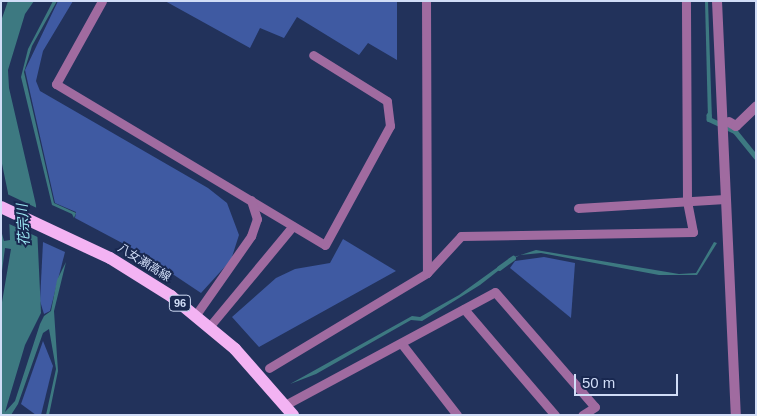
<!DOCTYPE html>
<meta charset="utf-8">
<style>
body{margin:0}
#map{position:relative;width:757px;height:416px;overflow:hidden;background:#22325b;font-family:Helvetica,"Noto Sans JP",sans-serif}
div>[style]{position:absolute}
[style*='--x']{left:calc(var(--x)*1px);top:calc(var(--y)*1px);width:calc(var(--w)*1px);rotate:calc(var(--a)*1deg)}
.green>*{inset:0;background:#3f5aa2}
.water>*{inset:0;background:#3d7981}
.pier>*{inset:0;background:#22325b}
.stream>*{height:4.5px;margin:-2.25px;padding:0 2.25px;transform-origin:2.25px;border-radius:2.25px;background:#3d7981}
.service>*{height:9px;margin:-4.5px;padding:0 4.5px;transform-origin:4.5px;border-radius:4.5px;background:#a06ba0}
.minor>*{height:10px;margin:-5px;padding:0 5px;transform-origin:5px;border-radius:5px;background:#a06ba0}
.tertiary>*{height:10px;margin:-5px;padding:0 5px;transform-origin:5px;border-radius:5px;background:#a06ba0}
.primary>*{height:12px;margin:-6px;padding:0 6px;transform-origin:6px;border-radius:6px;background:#f3b3f3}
span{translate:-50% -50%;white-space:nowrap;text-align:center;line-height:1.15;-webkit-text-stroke:4px #192850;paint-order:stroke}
.shield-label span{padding:1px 4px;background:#192850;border:1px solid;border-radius:4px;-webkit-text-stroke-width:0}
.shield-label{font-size:11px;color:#d1ddf7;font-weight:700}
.street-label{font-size:12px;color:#d1ddf7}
.water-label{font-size:14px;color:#9ee9f4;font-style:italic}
.frame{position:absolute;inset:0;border:2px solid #d1ddf7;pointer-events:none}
.scale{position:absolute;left:574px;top:374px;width:104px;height:22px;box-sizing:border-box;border:2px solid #d1ddf7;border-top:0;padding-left:6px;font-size:15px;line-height:18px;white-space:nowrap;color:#d1ddf7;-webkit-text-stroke:4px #192850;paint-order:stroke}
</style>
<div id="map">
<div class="green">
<i style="clip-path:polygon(58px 1px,73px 1px,43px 51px,36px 81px,40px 91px,208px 188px,227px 203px,239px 235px,231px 260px,201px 293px,141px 253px,75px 218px,76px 212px,55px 203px,25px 70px)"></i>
<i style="clip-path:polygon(165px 1px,397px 1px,397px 60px,368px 43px,359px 55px,297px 17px,284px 38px,260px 28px,250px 48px)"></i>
<i style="clip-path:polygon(343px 239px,396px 271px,259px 347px,232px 317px,276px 278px,295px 269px,330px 263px)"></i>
<i style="clip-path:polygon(43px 242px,65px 252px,50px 311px,44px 314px,40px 301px)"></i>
<i style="clip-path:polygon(544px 257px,575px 263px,571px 318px,510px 268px,515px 261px)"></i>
<i style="clip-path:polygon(43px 341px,53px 366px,41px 415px,36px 415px,21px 404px)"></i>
</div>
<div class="water">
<i style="clip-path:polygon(8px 1px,34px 1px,25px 14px,8px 70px,9px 88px,36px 205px,41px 313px,25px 345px,5px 412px,15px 401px,40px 324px,44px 316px,51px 311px,57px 280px,66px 262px,54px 311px,58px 371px,49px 415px,46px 415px,56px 369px,49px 329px,43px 333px,18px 404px,11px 415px,1px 415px,1px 308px,11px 249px,5px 248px,1px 279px,1px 230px,4px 241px,10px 240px,8px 193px,1px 159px,1px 21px)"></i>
<i style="clip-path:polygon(53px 1px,57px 1px,32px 46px,24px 72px,54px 203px,76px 213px,74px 218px,72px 214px,52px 205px,21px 77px,28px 49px)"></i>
<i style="clip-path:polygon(705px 1px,708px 1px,712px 120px,708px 120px)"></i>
<i style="clip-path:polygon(714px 242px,717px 243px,697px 275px,659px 275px,541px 253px,520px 255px,509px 261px,508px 259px,536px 250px,679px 274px,696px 273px)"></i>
<i style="clip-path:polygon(502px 264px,503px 267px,480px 285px,422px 321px,411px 320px,316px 374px,290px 384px,412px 316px,420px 317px,459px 295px)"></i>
</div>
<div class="pier">
<i style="clip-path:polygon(5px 193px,39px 209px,42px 239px,7px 223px)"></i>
</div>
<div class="stream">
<i style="--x:709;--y:115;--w:4;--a:90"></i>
<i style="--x:709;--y:119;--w:29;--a:25"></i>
<i style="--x:735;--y:131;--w:33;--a:51"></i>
<i style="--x:499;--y:268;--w:17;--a:-36"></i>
</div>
<div class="service">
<i style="--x:102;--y:1;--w:95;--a:119"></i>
<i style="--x:56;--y:84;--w:313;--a:30.9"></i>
<i style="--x:325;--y:245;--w:136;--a:-61.4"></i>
<i style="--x:390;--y:126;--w:25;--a:-97"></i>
<i style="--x:387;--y:101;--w:87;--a:-148.1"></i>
<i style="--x:426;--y:1;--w:272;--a:89.8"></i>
<i style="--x:578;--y:208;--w:147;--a:-3.5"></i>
<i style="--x:464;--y:309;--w:140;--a:49.4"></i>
<i style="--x:195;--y:316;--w:98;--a:-55"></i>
<i style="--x:251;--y:236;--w:18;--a:-71"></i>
<i style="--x:257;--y:219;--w:20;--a:-108"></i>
<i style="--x:209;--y:327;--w:131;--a:-50.3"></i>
<i style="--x:401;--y:343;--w:91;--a:52.1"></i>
<i style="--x:269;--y:368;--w:184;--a:-31"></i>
<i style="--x:427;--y:273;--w:50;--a:-47.4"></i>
<i style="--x:461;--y:236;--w:232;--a:-1"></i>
<i style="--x:693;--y:232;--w:32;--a:-101"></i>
<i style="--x:687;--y:201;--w:200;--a:-90.3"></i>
<i style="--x:285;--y:405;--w:238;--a:-28.3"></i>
<i style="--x:495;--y:292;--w:152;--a:49"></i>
<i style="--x:595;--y:407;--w:15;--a:148"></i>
</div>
<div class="minor">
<i style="--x:729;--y:122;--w:8;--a:30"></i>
<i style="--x:736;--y:126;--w:28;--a:-44"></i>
</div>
<div class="tertiary">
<i style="--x:717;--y:1;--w:414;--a:87.4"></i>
</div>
<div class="primary">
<i style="--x:1;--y:207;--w:120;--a:25.1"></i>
<i style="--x:110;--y:258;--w:72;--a:31.9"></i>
<i style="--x:171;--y:296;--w:83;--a:39.6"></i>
<i style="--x:235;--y:349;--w:88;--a:48.7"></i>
</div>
<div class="shield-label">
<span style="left:180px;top:303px">96</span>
</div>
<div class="street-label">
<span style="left:144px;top:263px;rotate:32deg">八女瀬高線</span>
</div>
<div class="water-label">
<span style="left:23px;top:225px;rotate:-93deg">花宗川</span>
</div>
<div class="frame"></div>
<div class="scale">50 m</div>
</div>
